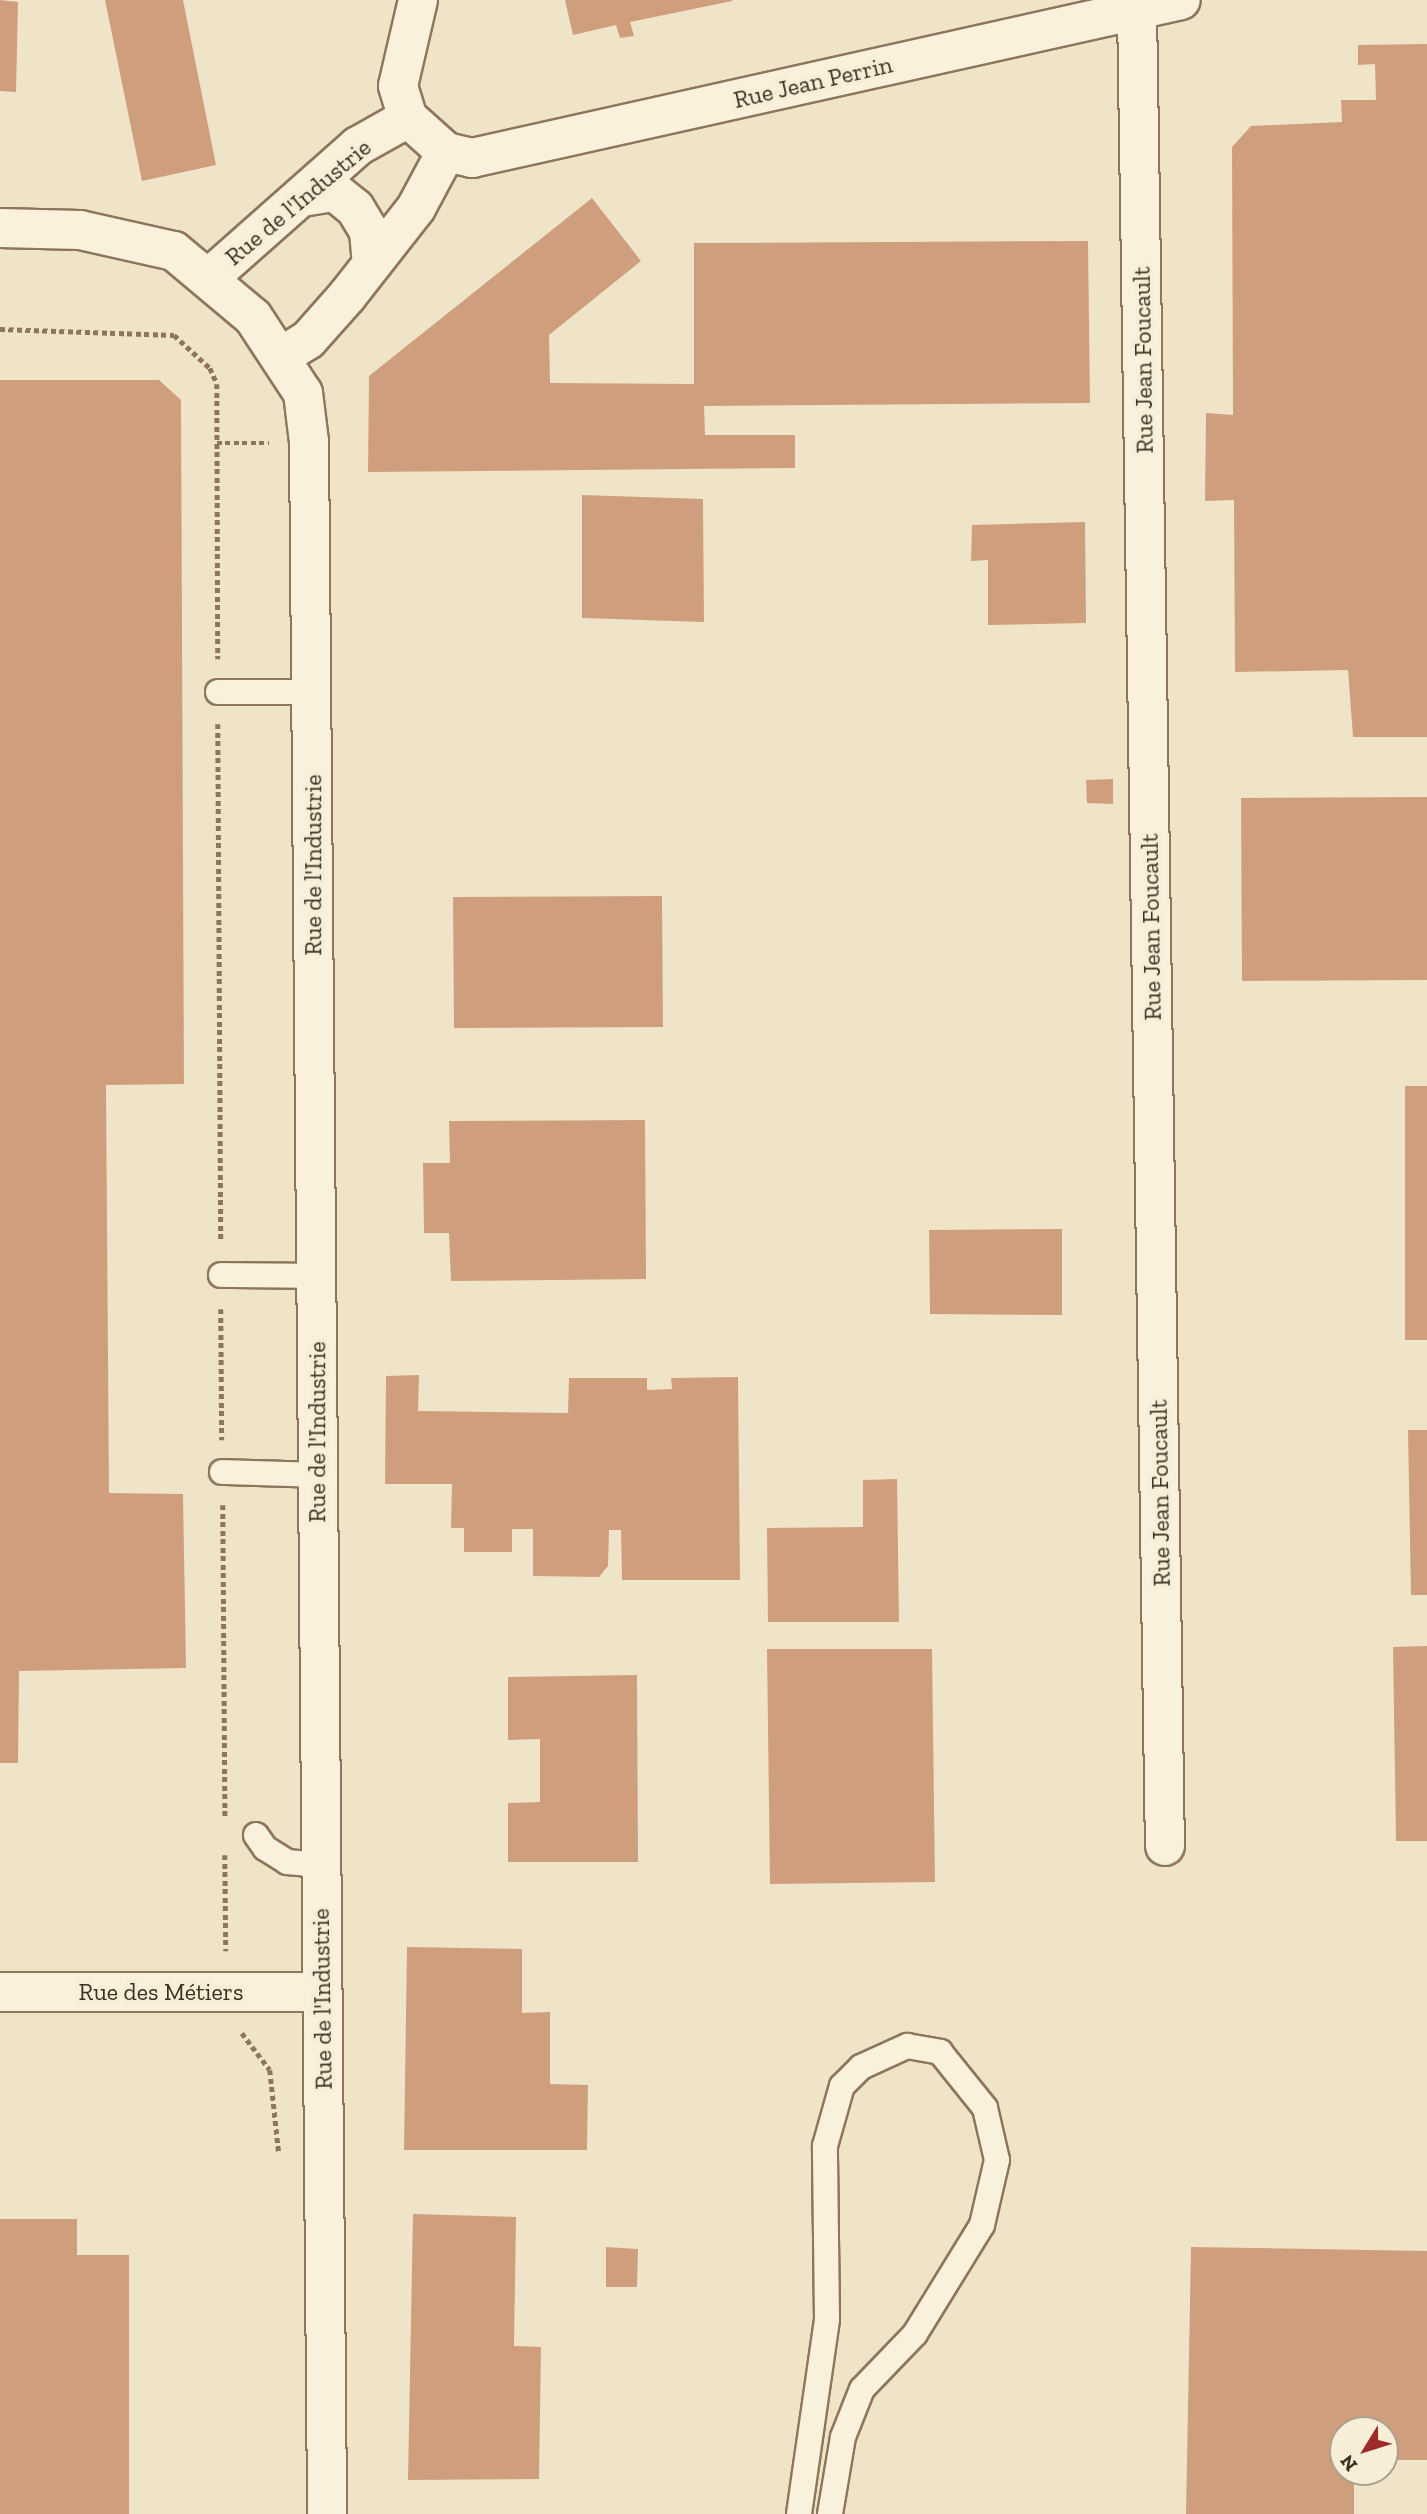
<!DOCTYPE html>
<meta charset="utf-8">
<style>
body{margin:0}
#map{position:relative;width:1427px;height:2514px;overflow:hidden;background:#f0e4c8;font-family:"Zilla Slab",serif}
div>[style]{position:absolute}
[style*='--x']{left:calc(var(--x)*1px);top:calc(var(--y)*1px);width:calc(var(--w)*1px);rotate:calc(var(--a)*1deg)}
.building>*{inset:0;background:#cf9f7d}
.path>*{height:4.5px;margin-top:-2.25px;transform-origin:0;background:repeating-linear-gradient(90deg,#8d765c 0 5px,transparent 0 8.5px)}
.roads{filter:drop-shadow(2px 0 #8d765c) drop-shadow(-2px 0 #8d765c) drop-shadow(0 2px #8d765c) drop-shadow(0 -2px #8d765c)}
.lane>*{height:24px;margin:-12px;padding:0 12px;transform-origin:12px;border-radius:12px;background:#faf1dc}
.street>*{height:38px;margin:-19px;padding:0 19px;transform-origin:19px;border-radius:19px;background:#faf1dc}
span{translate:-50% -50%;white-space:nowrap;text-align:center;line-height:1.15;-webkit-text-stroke:7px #f7eed8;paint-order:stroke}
.street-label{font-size:24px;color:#3d2e20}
.north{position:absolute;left:1329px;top:2416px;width:70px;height:70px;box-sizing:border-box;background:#f7eed8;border:2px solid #ada18e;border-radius:50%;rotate:232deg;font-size:19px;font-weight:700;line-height:28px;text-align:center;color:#3d2e20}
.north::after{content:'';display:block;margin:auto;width:24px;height:32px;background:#9e2a2b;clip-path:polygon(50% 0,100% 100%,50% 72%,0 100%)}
</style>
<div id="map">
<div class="building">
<i style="clip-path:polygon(0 0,18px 2px,16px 92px,0 91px)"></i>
<i style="clip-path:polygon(105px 0,183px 0,216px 165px,142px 181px)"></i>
<i style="clip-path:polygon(565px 0,732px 0,732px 1px,630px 22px,634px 36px,620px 38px,616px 25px,573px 35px)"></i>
<i style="clip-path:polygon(1427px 44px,1427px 737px,1353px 737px,1348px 670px,1235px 672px,1234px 500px,1205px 501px,1206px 413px,1233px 415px,1232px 147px,1251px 126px,1342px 122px,1341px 100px,1376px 100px,1375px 64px,1358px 65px,1358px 45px)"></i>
<i style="clip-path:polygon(592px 198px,641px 261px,549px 335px,550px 383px,694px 384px,694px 243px,1088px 241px,1090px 403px,704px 406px,705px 435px,795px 435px,795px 468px,368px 472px,369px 376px)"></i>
<i style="clip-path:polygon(0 380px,159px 380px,181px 400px,184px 1084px,106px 1085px,109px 1493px,183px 1494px,186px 1668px,19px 1671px,18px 1763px,0 1763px)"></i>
<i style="clip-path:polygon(582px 495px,703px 499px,704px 622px,582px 618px)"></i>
<i style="clip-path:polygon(1085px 522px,1086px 623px,988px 625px,988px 560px,971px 561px,972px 525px)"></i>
<i style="clip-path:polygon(1113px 779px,1113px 804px,1087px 803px,1086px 780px)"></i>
<i style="clip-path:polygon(1427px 797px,1427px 980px,1242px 981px,1241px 798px)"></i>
<i style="clip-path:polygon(662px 896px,663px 1027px,454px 1028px,453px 897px)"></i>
<i style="clip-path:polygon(1405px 1086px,1427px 1086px,1427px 1340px,1405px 1340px)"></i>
<i style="clip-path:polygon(645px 1120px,646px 1279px,451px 1281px,449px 1233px,424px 1233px,423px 1163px,450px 1163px,449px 1121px)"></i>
<i style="clip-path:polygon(1062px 1229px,1062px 1315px,930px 1314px,929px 1230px)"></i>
<i style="clip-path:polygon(419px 1375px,418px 1411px,568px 1413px,569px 1378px,647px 1378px,647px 1390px,672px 1389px,671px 1378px,738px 1377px,740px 1580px,622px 1580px,621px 1530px,609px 1530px,608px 1566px,599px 1577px,533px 1576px,533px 1529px,512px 1529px,512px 1552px,464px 1552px,464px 1528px,451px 1528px,452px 1484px,385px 1484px,386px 1376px)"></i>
<i style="clip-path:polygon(1408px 1430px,1427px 1430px,1427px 1595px,1411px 1595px)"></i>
<i style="clip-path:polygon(897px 1479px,899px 1622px,768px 1622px,767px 1528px,863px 1527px,863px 1480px)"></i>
<i style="clip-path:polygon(1427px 1646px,1427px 1841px,1396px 1841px,1393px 1647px)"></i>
<i style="clip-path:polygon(767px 1649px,932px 1649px,935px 1882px,770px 1884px)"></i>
<i style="clip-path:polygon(637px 1675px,638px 1862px,508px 1862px,508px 1803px,540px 1802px,540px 1739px,508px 1740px,508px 1677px)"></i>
<i style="clip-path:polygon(407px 1947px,522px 1949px,522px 2013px,550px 2012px,550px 2084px,588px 2085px,587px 2150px,404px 2150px)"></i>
<i style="clip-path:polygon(413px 2214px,516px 2217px,514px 2346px,541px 2347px,539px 2479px,408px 2480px)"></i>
<i style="clip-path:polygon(0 2219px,77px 2219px,77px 2255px,129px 2255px,129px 2514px,0 2514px)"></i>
<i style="clip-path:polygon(606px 2247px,638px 2249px,637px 2287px,606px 2287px)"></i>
<i style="clip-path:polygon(1191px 2247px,1427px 2251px,1427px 2460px,1385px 2460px,1385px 2430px,1343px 2430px,1343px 2472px,1354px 2472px,1354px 2514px,1186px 2514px)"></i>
</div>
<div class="path">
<i style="--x:0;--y:329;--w:174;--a:2"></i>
<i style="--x:174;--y:335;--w:49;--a:42.5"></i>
<i style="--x:210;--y:368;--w:17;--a:66"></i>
<i style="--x:217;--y:384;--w:275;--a:89.8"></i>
<i style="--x:217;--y:443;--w:52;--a:0"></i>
<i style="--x:218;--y:724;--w:516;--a:89.67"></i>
<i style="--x:221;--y:1309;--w:131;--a:89.6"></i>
<i style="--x:223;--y:1505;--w:313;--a:89.6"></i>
<i style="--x:225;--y:1855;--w:96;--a:89.4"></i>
<i style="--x:242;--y:2033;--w:46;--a:52.9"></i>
<i style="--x:270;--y:2070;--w:84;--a:83.9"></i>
</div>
<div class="roads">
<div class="lane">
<i style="--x:218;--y:692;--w:94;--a:0"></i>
<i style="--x:221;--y:1275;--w:95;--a:0.6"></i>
<i style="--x:222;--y:1472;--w:95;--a:1.8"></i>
<i style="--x:256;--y:1835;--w:16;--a:55"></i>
<i style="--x:265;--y:1848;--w:26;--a:32"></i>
<i style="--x:287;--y:1862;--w:34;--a:5"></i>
<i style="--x:799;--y:2514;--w:197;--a:-81.8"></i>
<i style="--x:827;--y:2319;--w:173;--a:-90.7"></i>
<i style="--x:825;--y:2146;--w:62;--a:-74.2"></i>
<i style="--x:842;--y:2086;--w:27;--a:-45"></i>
<i style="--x:861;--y:2067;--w:51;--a:-24.5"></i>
<i style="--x:907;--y:2046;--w:34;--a:10"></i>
<i style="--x:940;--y:2052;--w:72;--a:51.2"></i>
<i style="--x:985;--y:2108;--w:53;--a:77"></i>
<i style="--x:997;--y:2160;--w:67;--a:103"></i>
<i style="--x:982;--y:2225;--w:128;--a:121.6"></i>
<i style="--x:915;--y:2334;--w:76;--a:133.9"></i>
<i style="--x:862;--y:2389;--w:52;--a:111.6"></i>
<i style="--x:843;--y:2437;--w:78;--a:99.6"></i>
</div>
<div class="street">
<i style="--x:418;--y:0;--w:88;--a:103.1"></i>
<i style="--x:398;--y:86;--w:34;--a:73"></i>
<i style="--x:408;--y:118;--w:51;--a:41.8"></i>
<i style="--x:446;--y:152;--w:27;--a:13"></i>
<i style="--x:472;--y:158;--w:726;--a:-12.56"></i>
<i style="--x:1137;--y:8;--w:1838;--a:89.13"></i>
<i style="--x:302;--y:197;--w:33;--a:-9"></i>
<i style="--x:335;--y:192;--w:26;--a:39"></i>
<i style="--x:355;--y:208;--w:27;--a:59"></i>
<i style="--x:369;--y:231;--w:32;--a:85"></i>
<i style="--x:0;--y:228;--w:80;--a:1.4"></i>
<i style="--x:80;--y:230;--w:96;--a:12.6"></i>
<i style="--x:174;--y:251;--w:103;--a:39.9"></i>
<i style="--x:253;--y:317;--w:91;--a:56.7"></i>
<i style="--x:303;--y:393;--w:49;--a:83"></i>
<i style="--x:309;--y:442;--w:2072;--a:89.5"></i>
<i style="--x:210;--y:277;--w:198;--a:-41.5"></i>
<i style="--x:358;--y:146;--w:57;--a:-29.2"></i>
<i style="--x:282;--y:356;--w:31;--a:-32"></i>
<i style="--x:308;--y:340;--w:59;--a:-48.4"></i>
<i style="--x:347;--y:296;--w:112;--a:-51.9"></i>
<i style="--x:416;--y:208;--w:64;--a:-61.8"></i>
<i style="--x:0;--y:1992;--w:322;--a:0"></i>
</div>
</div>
<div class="street-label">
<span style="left:813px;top:82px;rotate:-13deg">Rue Jean Perrin</span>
<span style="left:298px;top:202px;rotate:-40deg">Rue de l'Industrie</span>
<span style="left:1143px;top:360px;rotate:-91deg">Rue Jean Foucault</span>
<span style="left:313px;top:865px;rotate:-90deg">Rue de l'Industrie</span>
<span style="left:1151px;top:927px;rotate:-91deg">Rue Jean Foucault</span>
<span style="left:317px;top:1432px;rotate:-90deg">Rue de l'Industrie</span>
<span style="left:1160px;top:1493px;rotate:-91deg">Rue Jean Foucault</span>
<span style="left:161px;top:1992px">Rue des Métiers</span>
<span style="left:322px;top:1999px;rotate:-91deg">Rue de l'Industrie</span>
</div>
<div class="north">N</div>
</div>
